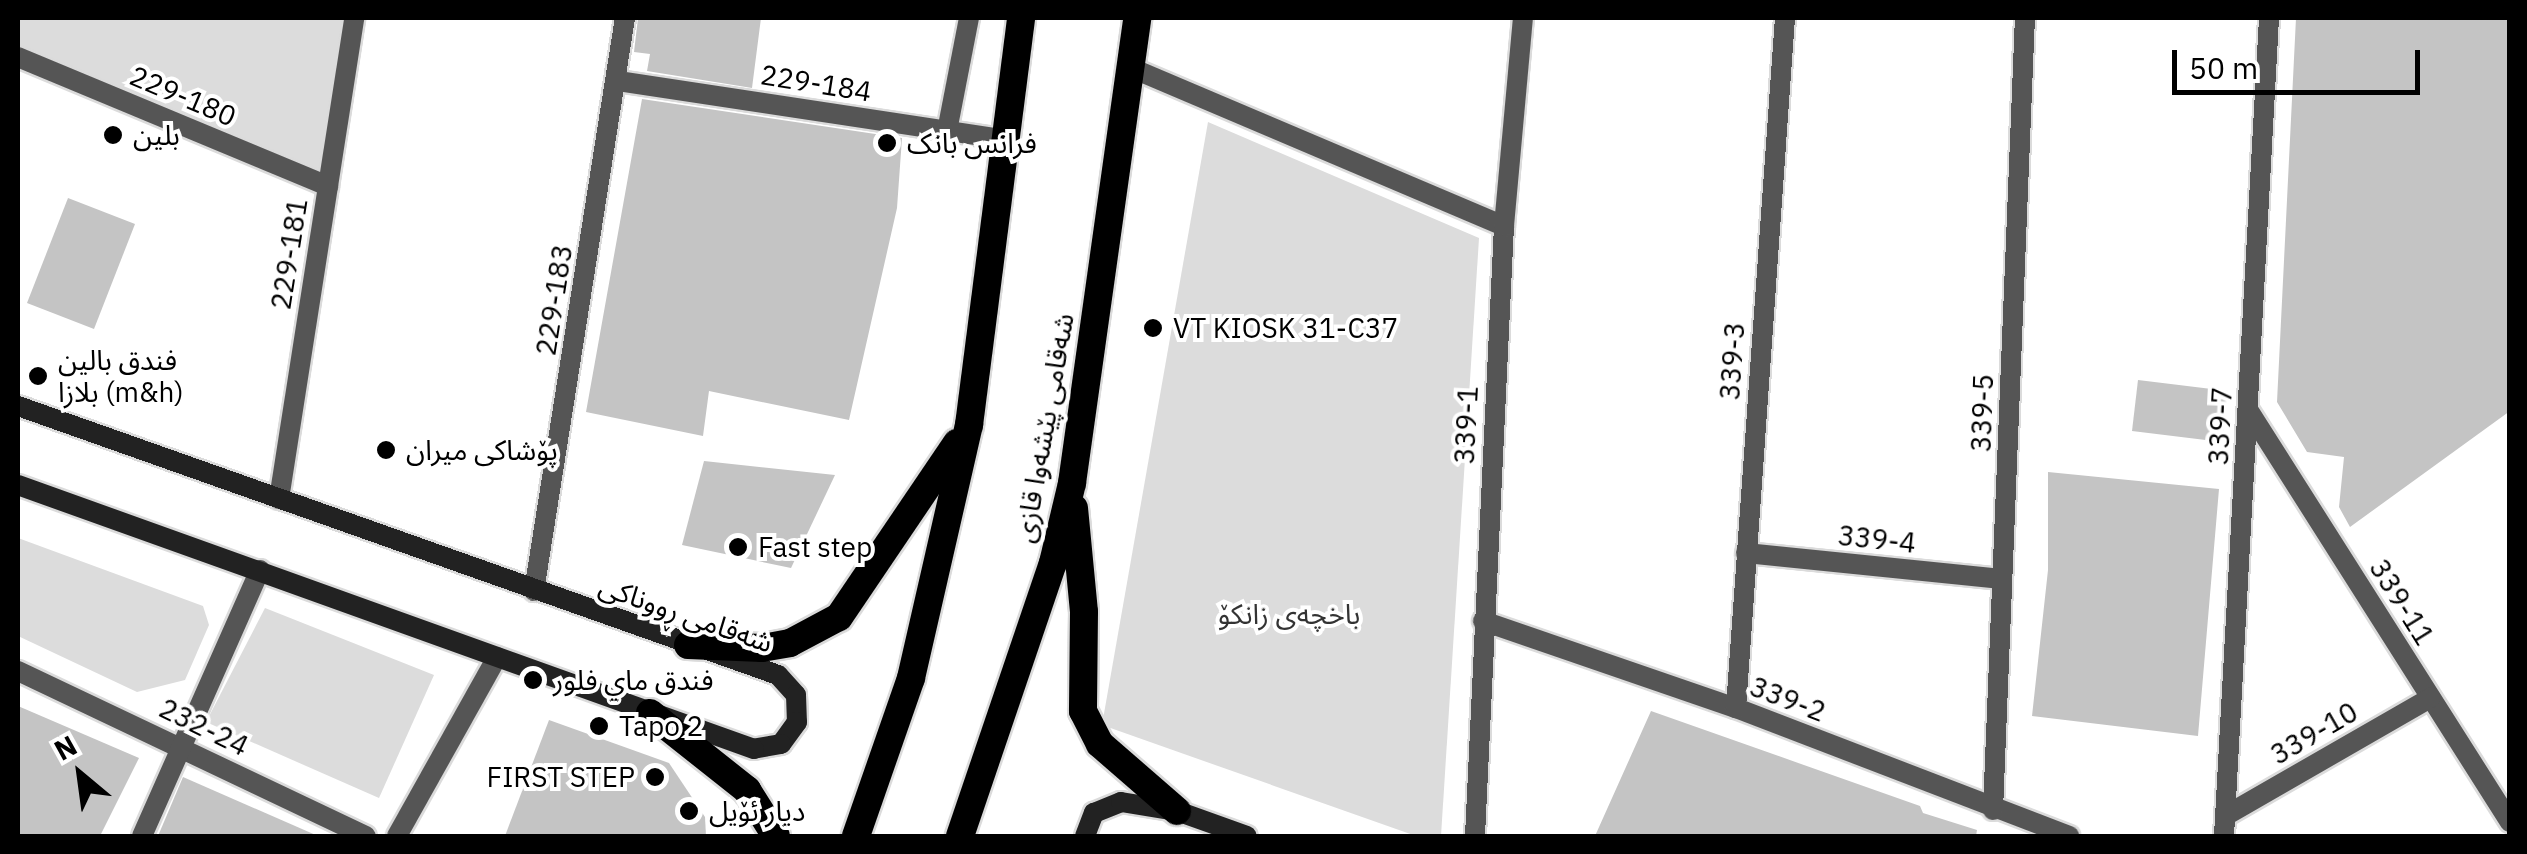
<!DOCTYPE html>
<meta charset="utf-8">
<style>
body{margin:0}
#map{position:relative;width:2527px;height:854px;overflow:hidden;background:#fff;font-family:"IBM Plex Sans","Noto Sans Arabic",sans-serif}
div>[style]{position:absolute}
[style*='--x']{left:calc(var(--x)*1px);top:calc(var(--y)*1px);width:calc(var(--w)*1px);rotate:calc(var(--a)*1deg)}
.green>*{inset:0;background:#dcdcdc}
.building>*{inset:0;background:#c4c4c4}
.roads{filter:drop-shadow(2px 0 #dbdbdb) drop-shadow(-2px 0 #dbdbdb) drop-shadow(0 2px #dbdbdb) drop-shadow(0 -2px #dbdbdb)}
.minor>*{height:20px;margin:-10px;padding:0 10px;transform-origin:10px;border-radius:10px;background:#555}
.tertiary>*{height:20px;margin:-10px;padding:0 10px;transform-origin:10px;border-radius:10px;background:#555}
.secondary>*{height:20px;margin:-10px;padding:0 10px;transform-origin:10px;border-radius:10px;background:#222}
.trunk>*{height:28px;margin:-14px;padding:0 14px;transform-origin:14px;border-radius:14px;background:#000}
.dots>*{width:28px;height:28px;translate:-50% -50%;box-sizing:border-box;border:5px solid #fff;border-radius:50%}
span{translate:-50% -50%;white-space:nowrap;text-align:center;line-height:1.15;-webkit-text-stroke:8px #fff;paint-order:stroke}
.street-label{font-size:28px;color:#000}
.poi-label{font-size:28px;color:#000}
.left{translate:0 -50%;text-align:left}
.right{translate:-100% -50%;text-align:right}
.park-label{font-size:28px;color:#333}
.frame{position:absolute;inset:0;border:20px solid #000;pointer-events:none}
.north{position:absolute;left:30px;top:724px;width:100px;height:100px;-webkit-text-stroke:8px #fff;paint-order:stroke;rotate:331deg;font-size:28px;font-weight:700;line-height:40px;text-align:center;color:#000}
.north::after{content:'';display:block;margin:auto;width:35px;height:45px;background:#000;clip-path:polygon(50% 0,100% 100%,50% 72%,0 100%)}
.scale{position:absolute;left:2172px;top:50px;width:248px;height:45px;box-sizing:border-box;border:5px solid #000;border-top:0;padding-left:12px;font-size:30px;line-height:35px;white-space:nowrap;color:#000;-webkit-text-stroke:8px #fff;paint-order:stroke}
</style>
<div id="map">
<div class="green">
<i style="clip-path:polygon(18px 18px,354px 18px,328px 186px,18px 57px)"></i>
<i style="clip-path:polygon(1208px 122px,1479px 238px,1441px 836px,1416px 836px,1102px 725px)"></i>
<i style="clip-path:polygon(18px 538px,203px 606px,209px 625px,185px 680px,137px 692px,18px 636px)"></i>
<i style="clip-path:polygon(265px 608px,434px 675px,379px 798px,206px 722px)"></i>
</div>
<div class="building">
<i style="clip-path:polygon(638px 18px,761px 18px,752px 88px,647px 71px,650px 54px,634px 52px)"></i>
<i style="clip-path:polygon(2296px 18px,2510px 18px,2510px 411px,2350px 527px,2339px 507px,2344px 457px,2307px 452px,2277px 402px)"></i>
<i style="clip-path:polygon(642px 99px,902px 138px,897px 208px,849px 420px,709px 391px,703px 436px,586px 412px)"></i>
<i style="clip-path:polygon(68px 198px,135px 224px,94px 329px,27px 303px)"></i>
<i style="clip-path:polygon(2138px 380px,2228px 391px,2222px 442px,2132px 431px)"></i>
<i style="clip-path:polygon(704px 461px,835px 475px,791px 568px,682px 545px)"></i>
<i style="clip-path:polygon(2048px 472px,2219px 489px,2198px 736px,2032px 716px,2048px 570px)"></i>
<i style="clip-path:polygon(18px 706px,139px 758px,100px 836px,18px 836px)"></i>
<i style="clip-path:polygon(1651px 711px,1920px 806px,1923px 813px,1977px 830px,1976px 836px,1595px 836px)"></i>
<i style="clip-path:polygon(549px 720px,669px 763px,705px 817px,706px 836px,505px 836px)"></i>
<i style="clip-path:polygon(183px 777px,318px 836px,158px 836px)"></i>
</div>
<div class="roads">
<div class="minor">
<i style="--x:18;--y:57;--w:336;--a:22.6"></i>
<i style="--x:1134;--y:69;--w:402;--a:23"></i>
<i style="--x:618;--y:81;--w:392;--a:8.6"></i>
<i style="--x:2249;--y:411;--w:487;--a:57.6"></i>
<i style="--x:279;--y:499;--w:487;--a:-81.1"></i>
<i style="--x:1746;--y:553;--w:257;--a:5.8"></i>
<i style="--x:534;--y:591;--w:580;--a:-80.98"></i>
<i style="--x:1483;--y:621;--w:268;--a:19"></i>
<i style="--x:1736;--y:708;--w:357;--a:21"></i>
<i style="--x:18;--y:671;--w:385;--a:25.4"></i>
<i style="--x:1736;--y:708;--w:692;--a:-85.94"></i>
<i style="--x:1993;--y:810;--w:793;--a:-87.69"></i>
<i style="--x:2225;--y:816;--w:237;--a:-29.9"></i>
<i style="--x:142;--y:836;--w:291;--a:-66.1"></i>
<i style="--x:397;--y:836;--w:205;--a:-60.8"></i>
<i style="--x:1475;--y:836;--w:611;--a:-87.28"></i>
<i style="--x:1504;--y:226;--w:209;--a:-84.8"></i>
<i style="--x:2224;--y:836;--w:819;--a:-86.85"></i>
</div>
<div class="tertiary">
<i style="--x:947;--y:131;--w:115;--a:-79"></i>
</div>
<div class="secondary">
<i style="--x:18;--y:406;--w:806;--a:19.49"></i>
<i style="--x:778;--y:675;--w:27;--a:48"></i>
<i style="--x:796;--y:695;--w:27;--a:88"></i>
<i style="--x:797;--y:722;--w:27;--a:126"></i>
<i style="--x:781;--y:744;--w:27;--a:170"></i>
<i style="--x:754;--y:749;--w:782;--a:-160.27"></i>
<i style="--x:1085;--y:836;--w:25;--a:-69"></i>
<i style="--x:1094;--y:813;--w:29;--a:-22"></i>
<i style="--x:1121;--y:802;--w:57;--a:9.1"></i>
<i style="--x:1177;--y:811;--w:74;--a:19.7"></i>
</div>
<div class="trunk">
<i style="--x:1074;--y:508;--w:104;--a:84.5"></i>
<i style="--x:1084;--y:612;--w:99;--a:90.6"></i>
<i style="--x:1083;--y:711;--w:37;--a:63"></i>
<i style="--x:1100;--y:744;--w:102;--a:41"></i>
<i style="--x:688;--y:645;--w:74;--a:2.3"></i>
<i style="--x:762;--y:648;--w:28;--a:-10"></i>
<i style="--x:790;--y:643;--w:55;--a:-28"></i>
<i style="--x:839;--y:617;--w:210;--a:-55.9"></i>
<i style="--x:650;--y:713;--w:124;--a:38.4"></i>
<i style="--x:747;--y:790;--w:54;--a:57.8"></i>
<i style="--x:856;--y:836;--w:167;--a:-70.8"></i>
<i style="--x:911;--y:678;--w:260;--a:-77.1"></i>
<i style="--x:969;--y:425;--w:410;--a:-82.7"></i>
<i style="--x:960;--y:836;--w:288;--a:-71.2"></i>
<i style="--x:1053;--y:563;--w:82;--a:-76.6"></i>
<i style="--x:1072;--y:483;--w:470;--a:-82"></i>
</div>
</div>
<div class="dots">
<i style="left:113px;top:135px;background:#000"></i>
<i style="left:887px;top:143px;background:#000"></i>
<i style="left:1153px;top:328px;background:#000"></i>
<i style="left:38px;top:376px;background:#000"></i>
<i style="left:386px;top:450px;background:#000"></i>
<i style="left:738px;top:547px;background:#000"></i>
<i style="left:533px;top:680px;background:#000"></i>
<i style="left:599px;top:726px;background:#000"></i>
<i style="left:655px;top:777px;background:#000"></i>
<i style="left:689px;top:811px;background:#000"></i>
</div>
<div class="street-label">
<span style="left:816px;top:83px;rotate:9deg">229-184</span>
<span style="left:183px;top:96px;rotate:23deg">229-180</span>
<span style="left:289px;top:254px;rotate:-81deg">229-181</span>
<span style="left:554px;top:300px;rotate:-81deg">229-183</span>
<span style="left:1732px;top:361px;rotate:-86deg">339-3</span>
<span style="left:1982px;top:413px;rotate:-88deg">339-5</span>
<span style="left:1466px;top:425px;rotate:-87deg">339-1</span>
<span style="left:2220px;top:426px;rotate:-87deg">339-7</span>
<span style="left:1044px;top:428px;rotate:-80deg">شەقامی پێشەوا قازی</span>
<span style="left:1877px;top:539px;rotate:6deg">339-4</span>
<span style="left:2402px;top:602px;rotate:58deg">339-11</span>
<span style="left:686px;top:614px;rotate:19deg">شەقامی ڕووناکی</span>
<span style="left:1788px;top:699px;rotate:21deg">339-2</span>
<span style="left:204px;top:727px;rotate:26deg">232-24</span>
<span style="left:2314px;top:733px;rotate:-30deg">339-10</span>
</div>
<div class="poi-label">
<span class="left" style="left:133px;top:135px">بلين</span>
<span class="left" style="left:907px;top:143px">فرانس بانک</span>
<span class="left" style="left:1173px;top:328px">VT KIOSK 31-C37</span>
<span class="left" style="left:58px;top:376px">فندق بالين<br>بلازا (m&amp;h)</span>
<span class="left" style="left:406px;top:450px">پۆشاکی ميران</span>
<span class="left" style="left:758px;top:547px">Fast step</span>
<span class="left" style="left:553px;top:680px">فندق ماي فلور</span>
<span class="left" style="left:619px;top:726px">Tapo 2</span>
<span class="right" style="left:635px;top:777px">FIRST STEP</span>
<span class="left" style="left:709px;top:811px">دیار ئۆیل</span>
</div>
<div class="park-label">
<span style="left:1289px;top:614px">باخچەی زانکۆ</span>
</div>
<div class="frame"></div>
<div class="north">N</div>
<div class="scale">50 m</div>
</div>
